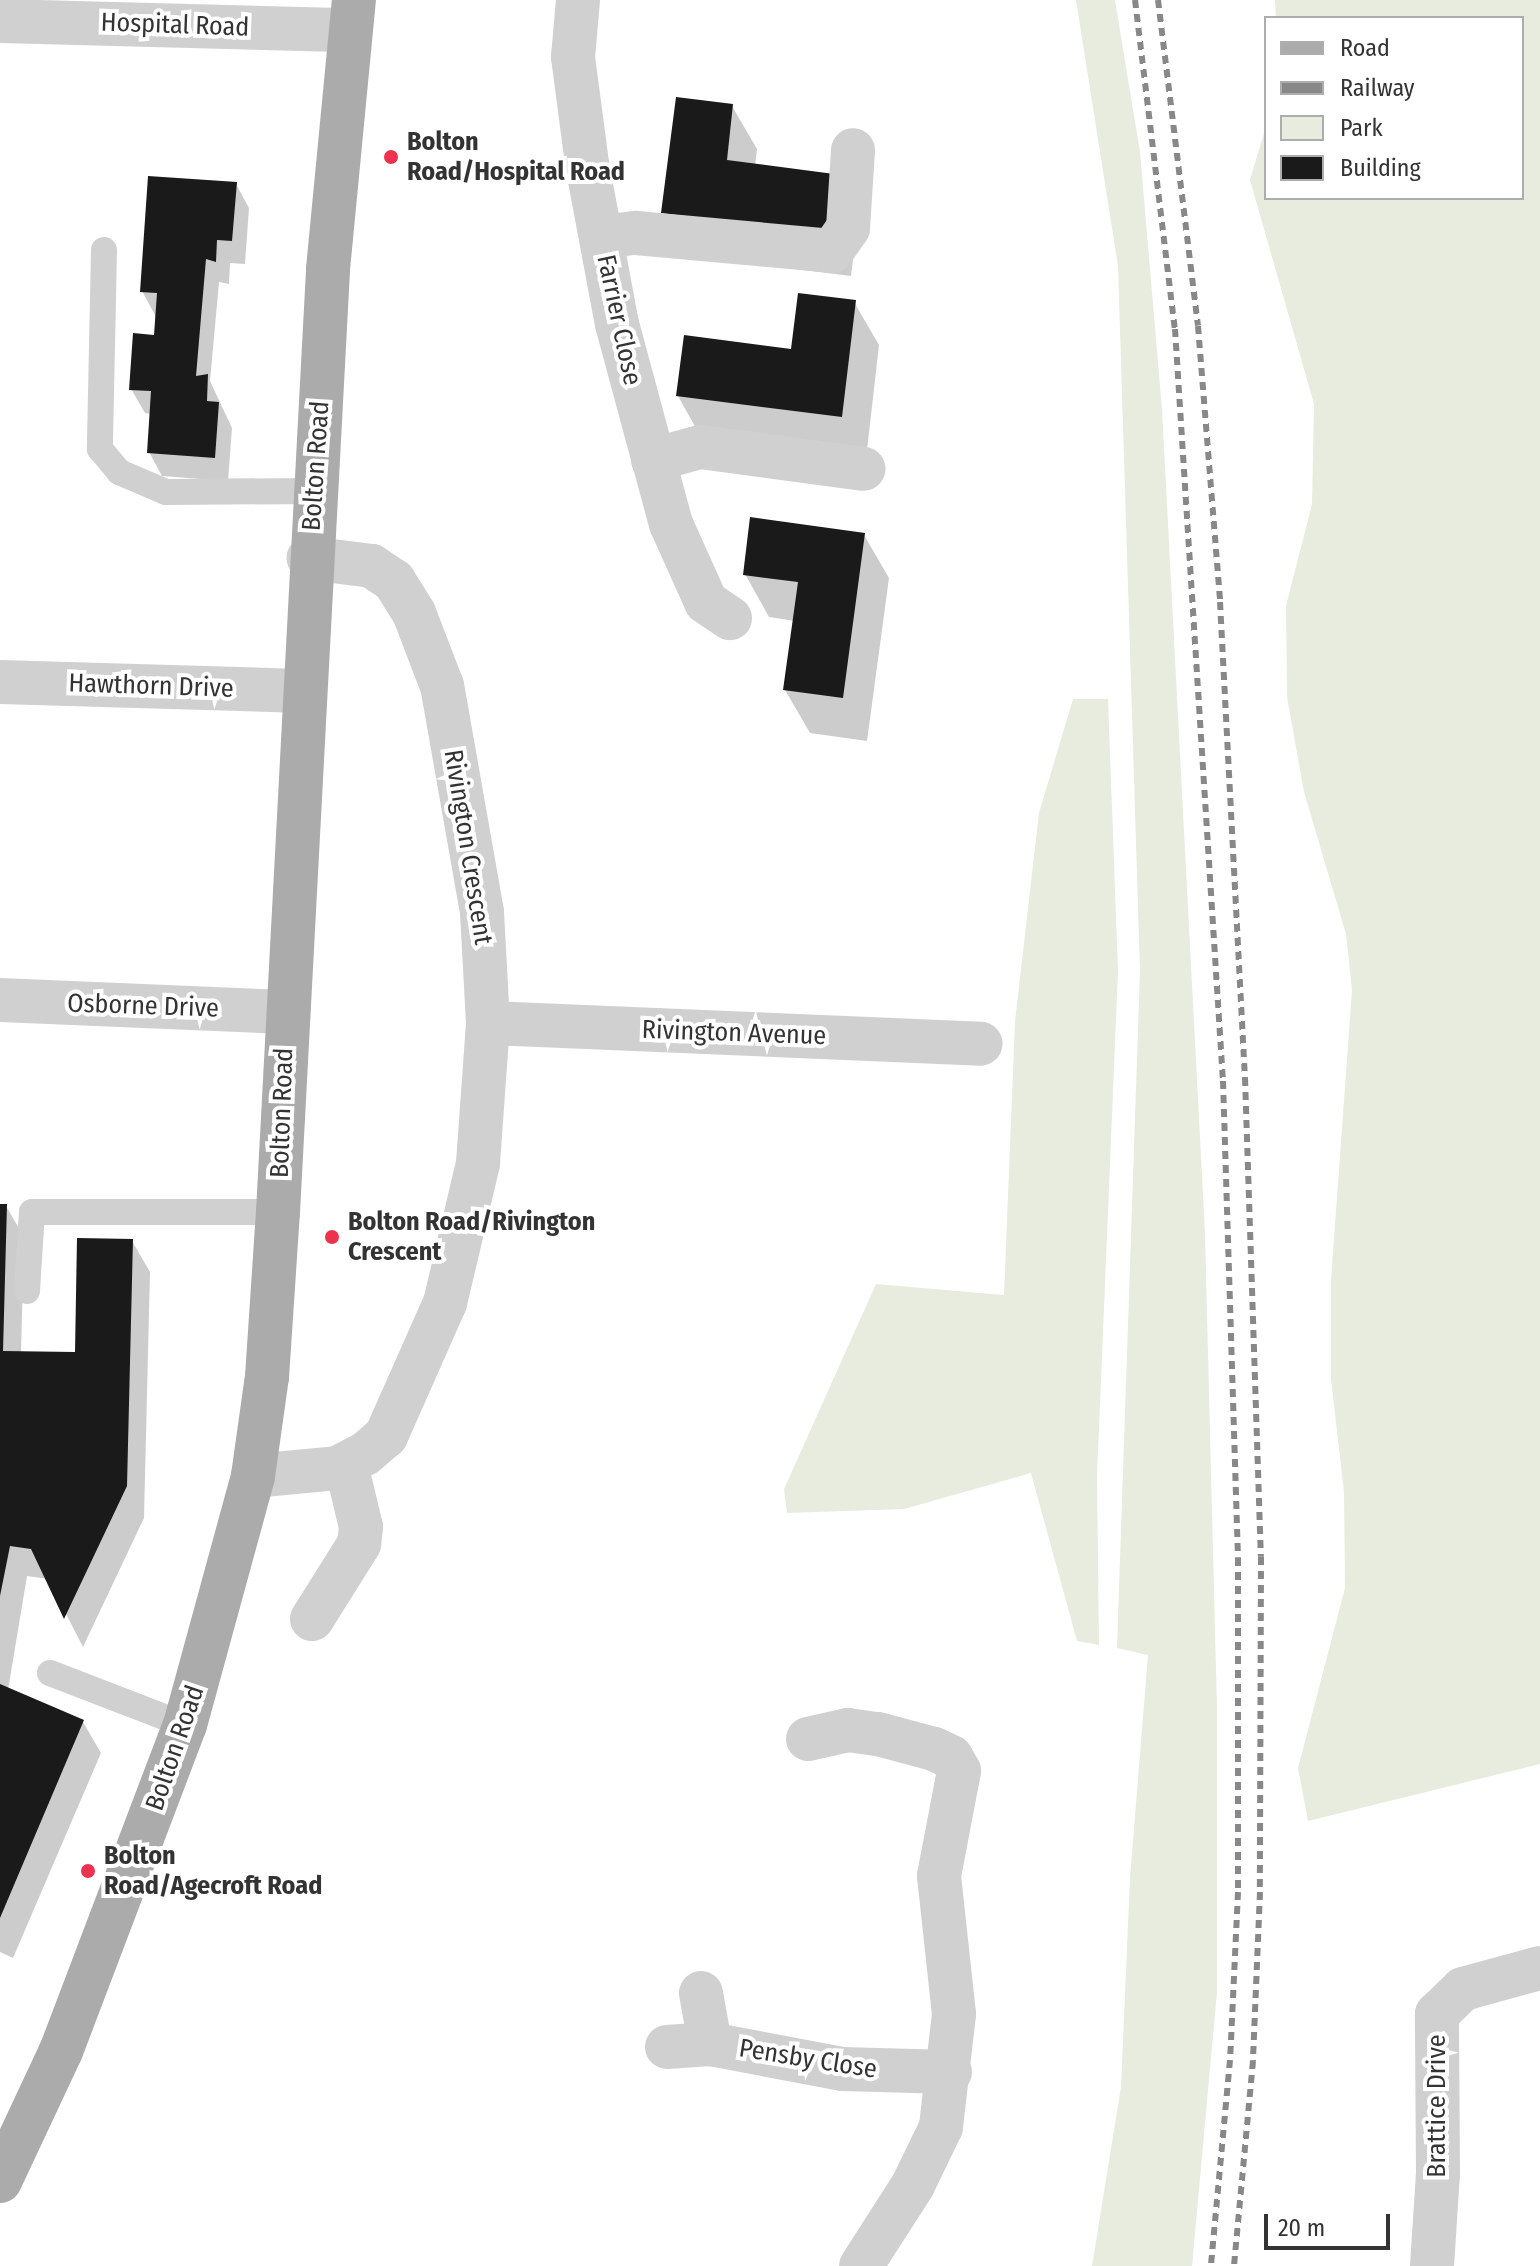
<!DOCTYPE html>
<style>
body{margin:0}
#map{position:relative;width:1540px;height:2266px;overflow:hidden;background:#fff;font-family:"Fira Sans Condensed",sans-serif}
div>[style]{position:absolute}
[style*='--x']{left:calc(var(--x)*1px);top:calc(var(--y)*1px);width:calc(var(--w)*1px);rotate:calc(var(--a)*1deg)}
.green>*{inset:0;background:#e7ecde}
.shadow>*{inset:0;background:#0003}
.building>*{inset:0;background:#1a1a1a}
.lane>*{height:26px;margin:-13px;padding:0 13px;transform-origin:13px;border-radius:13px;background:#d0d0d0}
.street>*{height:44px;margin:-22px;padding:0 22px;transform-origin:22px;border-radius:22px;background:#d0d0d0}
.primary>*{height:44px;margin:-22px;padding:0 22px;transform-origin:22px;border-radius:22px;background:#ababab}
.rail>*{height:6px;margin-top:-3px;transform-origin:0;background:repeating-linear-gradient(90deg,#888 0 8px,transparent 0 14px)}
.dots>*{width:22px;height:22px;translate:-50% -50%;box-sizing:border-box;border:4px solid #fff;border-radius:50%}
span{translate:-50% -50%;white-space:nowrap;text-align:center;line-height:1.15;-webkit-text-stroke:8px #fff;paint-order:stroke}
.street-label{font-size:26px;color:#333}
.poi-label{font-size:26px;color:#333;font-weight:700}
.left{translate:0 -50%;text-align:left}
.legend{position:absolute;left:1264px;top:16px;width:260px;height:184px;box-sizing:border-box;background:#fff;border:2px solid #adadad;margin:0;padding:10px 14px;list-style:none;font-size:24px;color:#333}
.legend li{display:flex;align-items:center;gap:16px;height:40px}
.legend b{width:40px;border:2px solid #adadad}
.scale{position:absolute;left:1264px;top:2214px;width:126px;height:36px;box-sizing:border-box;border:4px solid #333;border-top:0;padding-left:10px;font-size:24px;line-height:28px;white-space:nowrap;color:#333;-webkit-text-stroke:6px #fff;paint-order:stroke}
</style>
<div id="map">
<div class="green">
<i style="clip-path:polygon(1076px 0,1115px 0,1140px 152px,1162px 409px,1205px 1233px,1217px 1710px,1217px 1992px,1192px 2266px,1092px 2266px,1121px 2087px,1130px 1878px,1148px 1655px,1117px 1648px,1140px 971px,1118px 266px)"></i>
<i style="clip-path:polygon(1275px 0,1540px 0,1540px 1764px,1308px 1821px,1298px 1768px,1345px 1588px,1344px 1492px,1331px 1379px,1331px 1280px,1352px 990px,1346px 934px,1304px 792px,1287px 697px,1286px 606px,1312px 504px,1314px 404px,1250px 180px,1266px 126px,1266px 198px,1522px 198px,1522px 18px,1276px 18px)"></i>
<i style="clip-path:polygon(1073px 699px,1108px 699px,1118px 971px,1097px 1477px,1099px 1645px,1077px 1641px,1031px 1473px,904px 1509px,787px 1513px,784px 1489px,876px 1284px,1004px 1295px,1015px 1021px,1039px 813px)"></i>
</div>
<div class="shadow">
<i style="clip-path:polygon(732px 106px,757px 149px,755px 166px,858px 219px,851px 276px,688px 256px,664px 213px)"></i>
<i style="clip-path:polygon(236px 184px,249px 208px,245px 264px,230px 263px,229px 284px,219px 282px,210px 381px,232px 428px,228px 481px,162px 476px,149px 452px,151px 414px,145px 413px,131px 389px,156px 337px,155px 315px,142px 291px)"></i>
<i style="clip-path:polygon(854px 302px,879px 345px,866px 459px,702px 439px,678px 396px,793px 351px)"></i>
<i style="clip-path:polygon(864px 535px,889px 578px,867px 741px,810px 733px,785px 690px,795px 621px,769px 617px,745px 574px)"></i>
<i style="clip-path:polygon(0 1206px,6px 1206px,24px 1237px,21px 1353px,77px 1354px,132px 1241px,150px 1272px,144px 1518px,83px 1647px,48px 1579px,27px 1576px,8px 1690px,83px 1722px,101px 1753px,13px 1958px,0 1952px)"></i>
</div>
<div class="building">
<i style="clip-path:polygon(676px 97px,733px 104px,727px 160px,834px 174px,827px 234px,661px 213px)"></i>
<i style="clip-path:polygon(148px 176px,237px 182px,232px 241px,217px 240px,216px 262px,206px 259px,196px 376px,208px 374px,207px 401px,219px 402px,215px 458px,147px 453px,151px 391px,129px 390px,133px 333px,154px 335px,157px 293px,140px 292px)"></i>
<i style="clip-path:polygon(798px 293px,856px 300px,842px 417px,676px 396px,684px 335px,791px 349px)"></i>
<i style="clip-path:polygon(750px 517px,865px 533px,843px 698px,783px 690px,798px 582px,743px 575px)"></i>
<i style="clip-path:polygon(0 1204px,7px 1204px,3px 1351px,75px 1352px,77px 1238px,133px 1239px,127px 1486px,64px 1619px,31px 1549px,10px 1546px,0 1596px)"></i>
<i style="clip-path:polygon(0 1684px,84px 1720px,0 1918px)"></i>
</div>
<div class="lane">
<i style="--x:104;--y:250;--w:199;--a:91.2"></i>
<i style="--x:100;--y:449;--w:30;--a:50"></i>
<i style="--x:119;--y:472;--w:51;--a:23.1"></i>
<i style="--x:166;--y:492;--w:149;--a:-0.4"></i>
<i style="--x:27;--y:1291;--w:79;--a:-86.4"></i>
<i style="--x:32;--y:1212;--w:246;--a:0"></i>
<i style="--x:50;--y:1673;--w:145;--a:21.1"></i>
</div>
<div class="street">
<i style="--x:578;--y:0;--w:57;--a:95"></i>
<i style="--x:573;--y:57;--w:108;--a:82.5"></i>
<i style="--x:587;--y:164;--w:163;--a:79.4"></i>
<i style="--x:617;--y:324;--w:207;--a:74.9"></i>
<i style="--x:671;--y:524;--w:85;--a:65.8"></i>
<i style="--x:706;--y:602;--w:29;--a:34"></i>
<i style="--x:0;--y:21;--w:350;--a:1.5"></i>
<i style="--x:601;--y:237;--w:35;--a:-7"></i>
<i style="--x:636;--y:233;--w:197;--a:5.2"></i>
<i style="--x:832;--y:251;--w:28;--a:-55"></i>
<i style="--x:848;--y:228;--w:78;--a:-86.3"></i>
<i style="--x:653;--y:460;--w:49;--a:-15.5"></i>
<i style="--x:700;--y:447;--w:165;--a:7.6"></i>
<i style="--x:0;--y:682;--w:302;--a:1.7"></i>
<i style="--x:0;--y:1000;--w:286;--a:2.4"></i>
<i style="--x:488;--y:1023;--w:493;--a:2.4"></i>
<i style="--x:253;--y:1476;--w:84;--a:-5.4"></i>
<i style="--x:337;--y:1468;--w:31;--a:-27"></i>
<i style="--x:365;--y:1454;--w:28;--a:-41"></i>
<i style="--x:386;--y:1436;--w:145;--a:-66.1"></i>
<i style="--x:445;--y:1303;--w:144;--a:-76.7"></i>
<i style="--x:478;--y:1163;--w:140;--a:-85.9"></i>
<i style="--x:488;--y:1023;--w:111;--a:-93.1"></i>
<i style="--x:482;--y:912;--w:230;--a:-100"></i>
<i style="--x:442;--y:686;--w:78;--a:-111"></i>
<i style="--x:414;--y:613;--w:38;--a:-122"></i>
<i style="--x:394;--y:581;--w:27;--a:-146"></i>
<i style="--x:372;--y:566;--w:64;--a:-172.8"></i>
<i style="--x:312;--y:1619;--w:89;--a:-57.9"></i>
<i style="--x:359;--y:1544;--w:17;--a:-83"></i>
<i style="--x:361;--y:1527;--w:65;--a:-103.4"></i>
<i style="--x:808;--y:1739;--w:41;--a:-12.7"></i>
<i style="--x:848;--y:1730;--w:30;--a:8"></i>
<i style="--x:878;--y:1734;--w:58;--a:15"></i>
<i style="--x:934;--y:1749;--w:19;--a:25"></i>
<i style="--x:951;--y:1757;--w:16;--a:60"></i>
<i style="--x:959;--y:1771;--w:107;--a:100.8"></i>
<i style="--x:939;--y:1876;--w:139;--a:83.8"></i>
<i style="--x:954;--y:2014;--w:114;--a:96.6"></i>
<i style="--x:941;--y:2127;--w:64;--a:115.8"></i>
<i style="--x:913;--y:2185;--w:96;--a:122.7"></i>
<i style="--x:701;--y:1993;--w:52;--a:80"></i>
<i style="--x:667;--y:2047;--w:43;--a:-4"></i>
<i style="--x:710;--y:2044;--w:134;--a:10.7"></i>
<i style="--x:842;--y:2069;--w:108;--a:1.6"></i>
<i style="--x:1432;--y:2266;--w:93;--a:-86.3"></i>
<i style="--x:1438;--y:2173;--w:159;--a:-90.4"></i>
<i style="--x:1437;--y:2014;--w:36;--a:-44"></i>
<i style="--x:1463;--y:1989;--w:80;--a:-15.3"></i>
</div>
<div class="primary">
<i style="--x:0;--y:2181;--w:144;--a:-64.9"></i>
<i style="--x:61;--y:2051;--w:349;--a:-69.2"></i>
<i style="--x:185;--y:1725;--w:258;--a:-74.7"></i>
<i style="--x:253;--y:1476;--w:100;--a:-82"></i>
<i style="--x:267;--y:1377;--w:165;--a:-86.2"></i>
<i style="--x:278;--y:1212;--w:944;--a:-86.96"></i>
<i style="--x:328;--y:269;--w:270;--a:-84.5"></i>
</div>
<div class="rail">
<i style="--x:1135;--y:0;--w:331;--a:83.1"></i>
<i style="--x:1175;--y:329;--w:754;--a:86.35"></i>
<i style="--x:1223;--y:1081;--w:477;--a:88.2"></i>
<i style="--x:1238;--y:1558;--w:334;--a:90"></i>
<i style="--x:1238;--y:1892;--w:168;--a:92.7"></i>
<i style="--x:1230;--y:2060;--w:207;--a:95.3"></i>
<i style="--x:1158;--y:0;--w:328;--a:83"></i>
<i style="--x:1198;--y:326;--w:277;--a:85.4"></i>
<i style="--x:1220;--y:602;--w:477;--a:87"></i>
<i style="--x:1245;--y:1078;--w:479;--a:88.1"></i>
<i style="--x:1261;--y:1557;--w:335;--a:90.2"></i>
<i style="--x:1260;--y:1892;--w:169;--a:92.4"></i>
<i style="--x:1253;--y:2061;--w:206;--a:95.3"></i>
</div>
<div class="dots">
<i style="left:391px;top:157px;background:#ec324d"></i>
<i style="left:332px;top:1237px;background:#ec324d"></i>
<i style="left:88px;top:1871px;background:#ec324d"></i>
</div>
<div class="street-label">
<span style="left:175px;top:25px;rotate:2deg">Hospital Road</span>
<span style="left:619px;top:320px;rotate:78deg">Farrier Close</span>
<span style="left:316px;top:466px;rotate:-86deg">Bolton Road</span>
<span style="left:151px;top:686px;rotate:2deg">Hawthorn Drive</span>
<span style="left:468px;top:847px;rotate:81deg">Rivington Crescent</span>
<span style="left:143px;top:1006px;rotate:2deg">Osborne Drive</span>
<span style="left:734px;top:1033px;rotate:2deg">Rivington Avenue</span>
<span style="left:282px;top:1113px;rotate:-88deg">Bolton Road</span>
<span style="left:175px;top:1748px;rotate:-71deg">Bolton Road</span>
<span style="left:808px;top:2059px;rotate:9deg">Pensby Close</span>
<span style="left:1437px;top:2106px;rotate:-90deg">Brattice Drive</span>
</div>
<div class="poi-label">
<span class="left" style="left:407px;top:157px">Bolton<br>Road/Hospital Road</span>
<span class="left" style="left:348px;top:1237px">Bolton Road/Rivington<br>Crescent</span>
<span class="left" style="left:104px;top:1871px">Bolton<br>Road/Agecroft Road</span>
</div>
<ul class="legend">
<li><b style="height:10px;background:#ababab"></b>Road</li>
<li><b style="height:10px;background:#888"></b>Railway</li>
<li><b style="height:22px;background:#e7ecde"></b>Park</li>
<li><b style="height:22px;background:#1a1a1a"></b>Building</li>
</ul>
<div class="scale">20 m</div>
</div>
